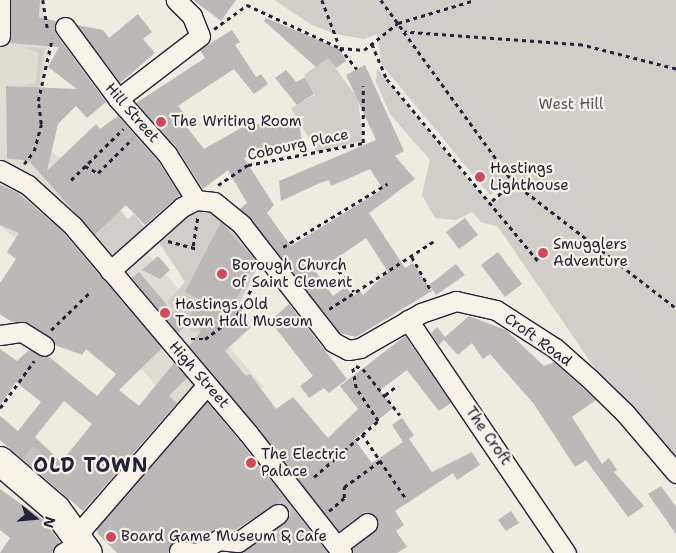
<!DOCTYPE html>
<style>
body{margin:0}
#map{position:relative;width:676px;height:553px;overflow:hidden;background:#eeebe1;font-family:"Shantell Sans",sans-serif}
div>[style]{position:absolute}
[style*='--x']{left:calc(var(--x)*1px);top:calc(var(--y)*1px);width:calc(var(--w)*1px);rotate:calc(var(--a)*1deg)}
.built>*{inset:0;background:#dfdcd4}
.green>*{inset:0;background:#d1cdc9}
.building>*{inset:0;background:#bbb8b7}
.minor-tunnel>*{height:19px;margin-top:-9.5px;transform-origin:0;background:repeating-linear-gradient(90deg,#c5c3c0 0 19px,transparent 0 28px)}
.path>*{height:2.5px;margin-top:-1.25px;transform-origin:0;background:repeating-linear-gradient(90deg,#22223b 0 4px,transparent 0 8px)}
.roads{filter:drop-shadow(1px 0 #22223b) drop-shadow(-1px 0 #22223b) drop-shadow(0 1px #22223b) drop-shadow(0 -1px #22223b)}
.minor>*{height:19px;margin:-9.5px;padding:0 9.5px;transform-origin:9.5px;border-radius:9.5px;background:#f7f3e8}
.highway>*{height:28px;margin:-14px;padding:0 14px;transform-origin:14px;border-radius:14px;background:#f7f3e8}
.dots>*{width:14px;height:14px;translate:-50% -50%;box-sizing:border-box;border:2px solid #f7f3e8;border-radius:50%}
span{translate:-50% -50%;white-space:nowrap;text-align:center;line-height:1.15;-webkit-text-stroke:4.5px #f7f3e8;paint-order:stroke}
.park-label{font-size:15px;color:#575566}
.street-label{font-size:15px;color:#22223b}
.poi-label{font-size:15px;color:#22223b}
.left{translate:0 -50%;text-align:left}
.district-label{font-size:20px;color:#22223b;font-weight:700;letter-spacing:1px}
.north{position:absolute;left:10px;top:493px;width:50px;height:50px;-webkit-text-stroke:4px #f7f3e8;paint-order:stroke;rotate:107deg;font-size:14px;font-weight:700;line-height:20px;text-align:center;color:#22223b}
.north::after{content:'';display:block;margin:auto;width:18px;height:22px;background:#22223b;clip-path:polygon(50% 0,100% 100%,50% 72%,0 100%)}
</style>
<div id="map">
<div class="built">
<i style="clip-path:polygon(0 0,44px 0,44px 20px,54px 33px,41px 86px,38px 141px,72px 167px,264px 387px,202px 440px,70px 284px,0 226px)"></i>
</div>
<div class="green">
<i style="clip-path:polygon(274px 0,676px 0,676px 461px,666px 444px,607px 386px,498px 227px,481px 222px,472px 212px,456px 220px,435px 218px,422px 195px,430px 160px,390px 114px,376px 82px,377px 68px,476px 189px,493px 204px,508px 191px,502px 186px,490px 195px,382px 65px,377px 34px,364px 39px,336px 34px,312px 25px)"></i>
<i style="clip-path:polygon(24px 47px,44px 48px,39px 87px,20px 86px,36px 83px,39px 53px)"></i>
<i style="clip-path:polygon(328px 58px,358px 99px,363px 141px,317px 152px,291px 108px,315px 95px,304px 75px)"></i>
<i style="clip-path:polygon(120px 210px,128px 219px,134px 214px,146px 229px,118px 253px,111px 253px,95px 237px)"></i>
<i style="clip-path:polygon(204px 210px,239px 228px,261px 261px,233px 316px,203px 333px,192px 332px,167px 302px,185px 282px,156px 238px,192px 211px)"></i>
</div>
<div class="building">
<i style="clip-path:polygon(11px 0,40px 0,39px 17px,56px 21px,56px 34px,106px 102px,87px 118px,76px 106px,58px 124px,47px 171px,96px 124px,100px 129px,118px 116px,158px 161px,180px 195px,145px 225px,126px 205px,95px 235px,29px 161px,7px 158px,6px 86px,77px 89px,48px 67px,59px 47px,8px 43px)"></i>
<i style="clip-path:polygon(193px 0,236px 0,221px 21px)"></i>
<i style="clip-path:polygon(138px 14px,152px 32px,143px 39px,155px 53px,120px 83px,77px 25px,103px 30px,109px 38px)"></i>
<i style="clip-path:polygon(266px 18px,340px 49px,346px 61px,336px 68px,328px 58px,316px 67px,264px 21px)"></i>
<i style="clip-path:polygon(evenodd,232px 30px,240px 42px,235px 45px,256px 77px,261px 74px,268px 84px,254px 94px,234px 69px,178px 106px,186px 115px,181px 120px,204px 149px,246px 125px,299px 121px,302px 143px,270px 147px,244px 158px,274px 205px,267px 213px,291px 246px,383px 189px,370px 169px,331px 186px,329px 180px,320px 183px,281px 201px,279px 181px,376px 140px,346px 75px,365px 65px,404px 151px,395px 156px,415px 179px,369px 213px,405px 268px,413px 263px,432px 291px,356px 337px,340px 333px,240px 209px,247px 203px,228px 170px,203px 189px,176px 147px,136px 103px,205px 58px,200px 50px,232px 30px,366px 238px,388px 272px,363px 295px,360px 291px,353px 296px,346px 287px,333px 296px,316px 272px,366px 238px)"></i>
<i style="clip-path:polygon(286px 70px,296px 82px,305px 77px,314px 94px,297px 105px,275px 78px)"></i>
<i style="clip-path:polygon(evenodd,0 185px,18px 193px,60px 229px,162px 348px,119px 390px,139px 406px,174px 363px,187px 378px,169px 396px,177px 403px,83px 511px,0 440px,0 416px,18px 431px,41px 402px,16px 382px,0 405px,0 349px,17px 361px,29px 350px,48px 356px,97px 396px,116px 374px,86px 349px,82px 355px,55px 345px,28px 323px,12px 322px,0 314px,0 283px,16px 259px,7px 252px,19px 233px,0 225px,0 185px,64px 401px,92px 424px,61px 462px,35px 437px,64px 401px)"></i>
<i style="clip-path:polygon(465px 218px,478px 235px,459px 249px,446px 232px)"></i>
<i style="clip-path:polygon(221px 222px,256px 261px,236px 300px,251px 327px,225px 351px,246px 376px,250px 374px,276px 409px,293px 397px,328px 438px,358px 409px,340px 386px,405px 336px,451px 403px,439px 411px,407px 370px,380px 390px,393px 408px,354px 439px,372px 463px,403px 442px,392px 425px,402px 418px,414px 435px,409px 439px,432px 472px,472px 452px,480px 465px,457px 480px,453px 473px,395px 511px,404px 525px,396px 531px,407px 547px,397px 553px,353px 553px,352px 549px,377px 528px,376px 516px,365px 512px,339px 531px,189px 346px,201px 331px,188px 319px,199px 299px,185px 292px)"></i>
<i style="clip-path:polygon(498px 252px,522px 284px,505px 297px,481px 265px)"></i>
<i style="clip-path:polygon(158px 256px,170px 270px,160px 279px,142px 270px)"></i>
<i style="clip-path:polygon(456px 264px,465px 275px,436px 295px,429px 285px)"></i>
<i style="clip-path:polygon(139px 272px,185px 326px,178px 333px,132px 278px)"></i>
<i style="clip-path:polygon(289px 304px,347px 379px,329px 393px,324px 388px,309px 398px,300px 386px,313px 376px,270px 321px)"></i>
<i style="clip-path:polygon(469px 316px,506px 330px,544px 366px,554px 362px,596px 400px,572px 417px,602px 464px,609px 458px,617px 470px,614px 472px,644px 506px,628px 517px,586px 460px,575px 467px,534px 404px,490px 354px,483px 359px,472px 343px,458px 355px,444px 340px,439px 345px,431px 333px,437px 327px,445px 337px)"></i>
<i style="clip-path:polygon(207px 402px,239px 440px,328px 553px,238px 553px,288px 519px,287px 508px,278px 503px,235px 530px,218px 529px,195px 541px,174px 541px,168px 553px,117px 553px,98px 534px,97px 529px)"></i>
<i style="clip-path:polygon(661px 486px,676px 507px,676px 534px,648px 494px)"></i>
<i style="clip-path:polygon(0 489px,44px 520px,60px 542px,52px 553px,0 553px,10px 538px,0 530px)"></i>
<i style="clip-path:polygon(511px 511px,519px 523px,506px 531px,498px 520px)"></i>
</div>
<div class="minor-tunnel">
<i style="--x:30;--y:464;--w:16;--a:-50"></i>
<i style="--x:278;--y:514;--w:18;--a:-43"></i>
</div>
<div class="path">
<i style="--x:43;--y:0;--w:31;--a:81"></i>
<i style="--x:322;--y:0;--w:48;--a:69.3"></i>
<i style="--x:381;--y:0;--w:39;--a:54"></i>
<i style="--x:214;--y:29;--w:41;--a:-36"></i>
<i style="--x:247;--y:5;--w:102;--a:24.8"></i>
<i style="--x:340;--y:48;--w:24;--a:5"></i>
<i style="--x:364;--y:50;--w:43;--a:-38.5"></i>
<i style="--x:398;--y:23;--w:80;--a:-16.6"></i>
<i style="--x:372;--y:44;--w:38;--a:67"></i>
<i style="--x:387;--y:79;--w:239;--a:50.3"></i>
<i style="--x:340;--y:48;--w:27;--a:51"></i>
<i style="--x:676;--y:69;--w:97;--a:-165.7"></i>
<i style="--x:582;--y:45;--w:178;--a:-175.8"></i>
<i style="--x:404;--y:32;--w:185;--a:54"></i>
<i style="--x:513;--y:182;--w:206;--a:37.7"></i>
<i style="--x:24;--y:164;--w:16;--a:-52"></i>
<i style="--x:34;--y:151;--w:28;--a:-75"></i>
<i style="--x:41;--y:124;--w:23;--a:-97"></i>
<i style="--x:38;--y:101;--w:64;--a:-77.3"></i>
<i style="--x:85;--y:166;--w:15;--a:28"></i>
<i style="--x:98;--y:173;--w:48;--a:-45"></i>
<i style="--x:71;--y:180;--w:73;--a:-44.4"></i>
<i style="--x:218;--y:185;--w:36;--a:-34"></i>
<i style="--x:248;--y:165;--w:117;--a:-10.8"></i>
<i style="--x:363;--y:143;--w:57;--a:-90"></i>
<i style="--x:492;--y:201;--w:28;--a:-42"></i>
<i style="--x:168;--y:241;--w:31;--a:15"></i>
<i style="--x:193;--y:246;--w:30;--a:-81"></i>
<i style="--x:283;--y:247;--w:122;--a:-31.2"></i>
<i style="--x:412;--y:257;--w:40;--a:60.3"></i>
<i style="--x:538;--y:258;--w:7;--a:-45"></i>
<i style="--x:334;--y:264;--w:34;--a:54"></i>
<i style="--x:329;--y:309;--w:125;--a:-32.9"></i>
<i style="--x:51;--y:330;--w:53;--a:-44.2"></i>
<i style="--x:191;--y:339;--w:14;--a:0"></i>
<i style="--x:205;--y:339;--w:40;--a:-37"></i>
<i style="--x:237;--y:315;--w:46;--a:-61.2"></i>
<i style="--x:356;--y:366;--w:8;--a:23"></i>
<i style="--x:363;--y:369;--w:59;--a:51.2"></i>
<i style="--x:385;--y:395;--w:16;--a:-38"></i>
<i style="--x:0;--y:408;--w:58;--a:-54.1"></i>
<i style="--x:362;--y:434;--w:80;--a:55.7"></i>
<i style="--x:314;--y:477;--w:85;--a:-41.2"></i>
<i style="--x:378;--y:421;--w:40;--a:-124"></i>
<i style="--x:356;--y:388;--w:22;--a:-100"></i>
<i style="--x:329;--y:511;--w:20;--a:-41"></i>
<i style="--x:344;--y:498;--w:11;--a:-90"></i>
<i style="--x:344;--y:487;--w:44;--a:-35.8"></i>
</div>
<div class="roads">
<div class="minor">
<i style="--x:65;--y:27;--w:89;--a:53.6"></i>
<i style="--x:118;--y:99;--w:74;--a:48.3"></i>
<i style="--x:167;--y:154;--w:54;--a:57.8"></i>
<i style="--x:0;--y:36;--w:36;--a:-90"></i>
<i style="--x:118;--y:99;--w:103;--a:-37.5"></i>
<i style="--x:200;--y:36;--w:22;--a:-112"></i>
<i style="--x:192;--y:16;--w:23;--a:-135"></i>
<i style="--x:0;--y:170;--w:32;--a:28"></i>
<i style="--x:28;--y:185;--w:61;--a:42.3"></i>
<i style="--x:73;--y:226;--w:271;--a:49.8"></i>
<i style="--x:248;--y:433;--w:152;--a:51.9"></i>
<i style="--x:110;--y:271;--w:96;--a:-41.6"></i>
<i style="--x:182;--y:207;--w:16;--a:-27"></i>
<i style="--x:196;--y:200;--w:18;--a:6"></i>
<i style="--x:214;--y:202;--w:36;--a:39"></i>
<i style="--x:242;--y:225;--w:148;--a:52.1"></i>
<i style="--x:333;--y:342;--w:17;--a:28"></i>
<i style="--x:348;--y:350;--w:12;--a:-9"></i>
<i style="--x:360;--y:348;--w:70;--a:-29.8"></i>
<i style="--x:421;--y:313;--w:37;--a:-19"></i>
<i style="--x:456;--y:301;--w:41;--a:12.7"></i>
<i style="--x:496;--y:310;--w:70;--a:32.8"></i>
<i style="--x:555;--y:348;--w:45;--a:41.4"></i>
<i style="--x:589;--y:378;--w:50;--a:44.2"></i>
<i style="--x:625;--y:413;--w:79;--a:49.6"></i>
<i style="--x:408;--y:320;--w:282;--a:55.9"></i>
<i style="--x:0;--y:335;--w:22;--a:-8"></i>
<i style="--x:22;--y:332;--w:26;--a:32"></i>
<i style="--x:77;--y:535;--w:198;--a:-49.1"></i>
<i style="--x:337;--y:546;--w:38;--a:-37"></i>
<i style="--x:179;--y:551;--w:19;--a:6"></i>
<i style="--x:198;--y:553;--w:24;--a:-33"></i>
<i style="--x:218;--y:540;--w:20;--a:6"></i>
<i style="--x:238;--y:542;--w:49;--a:-35"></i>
<i style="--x:63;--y:553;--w:22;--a:-30"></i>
</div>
<div class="highway">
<i style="--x:0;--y:461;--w:74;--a:40.6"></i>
<i style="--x:56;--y:509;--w:54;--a:54"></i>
</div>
</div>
<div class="dots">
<i style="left:161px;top:122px;background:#d1495b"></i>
<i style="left:480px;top:177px;background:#d1495b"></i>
<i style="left:543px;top:253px;background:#d1495b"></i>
<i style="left:222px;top:274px;background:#d1495b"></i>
<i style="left:165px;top:313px;background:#d1495b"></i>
<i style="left:251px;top:463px;background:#d1495b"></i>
<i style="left:111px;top:537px;background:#d1495b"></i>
</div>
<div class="park-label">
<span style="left:571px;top:105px">West Hill</span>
</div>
<div class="street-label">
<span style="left:132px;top:113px;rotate:49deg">Hill Street</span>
<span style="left:298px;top:145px;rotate:-12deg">Cobourg Place</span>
<span style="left:538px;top:340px;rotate:36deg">Croft Road</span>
<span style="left:199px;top:375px;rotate:49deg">High Street</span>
<span style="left:488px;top:436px;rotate:55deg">The Croft</span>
</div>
<div class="poi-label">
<span class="left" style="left:171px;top:122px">The Writing Room</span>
<span class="left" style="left:490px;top:177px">Hastings<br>Lighthouse</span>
<span class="left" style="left:553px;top:253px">Smugglers<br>Adventure</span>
<span class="left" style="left:232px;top:274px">Borough Church<br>of Saint Clement</span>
<span class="left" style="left:175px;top:313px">Hastings Old<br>Town Hall Museum</span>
<span class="left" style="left:261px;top:463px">The Electric<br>Palace</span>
<span class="left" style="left:121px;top:537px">Board Game Museum &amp; Cafe</span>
</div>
<div class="district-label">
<span style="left:91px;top:465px">OLD TOWN</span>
</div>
<div class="north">N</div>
</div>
